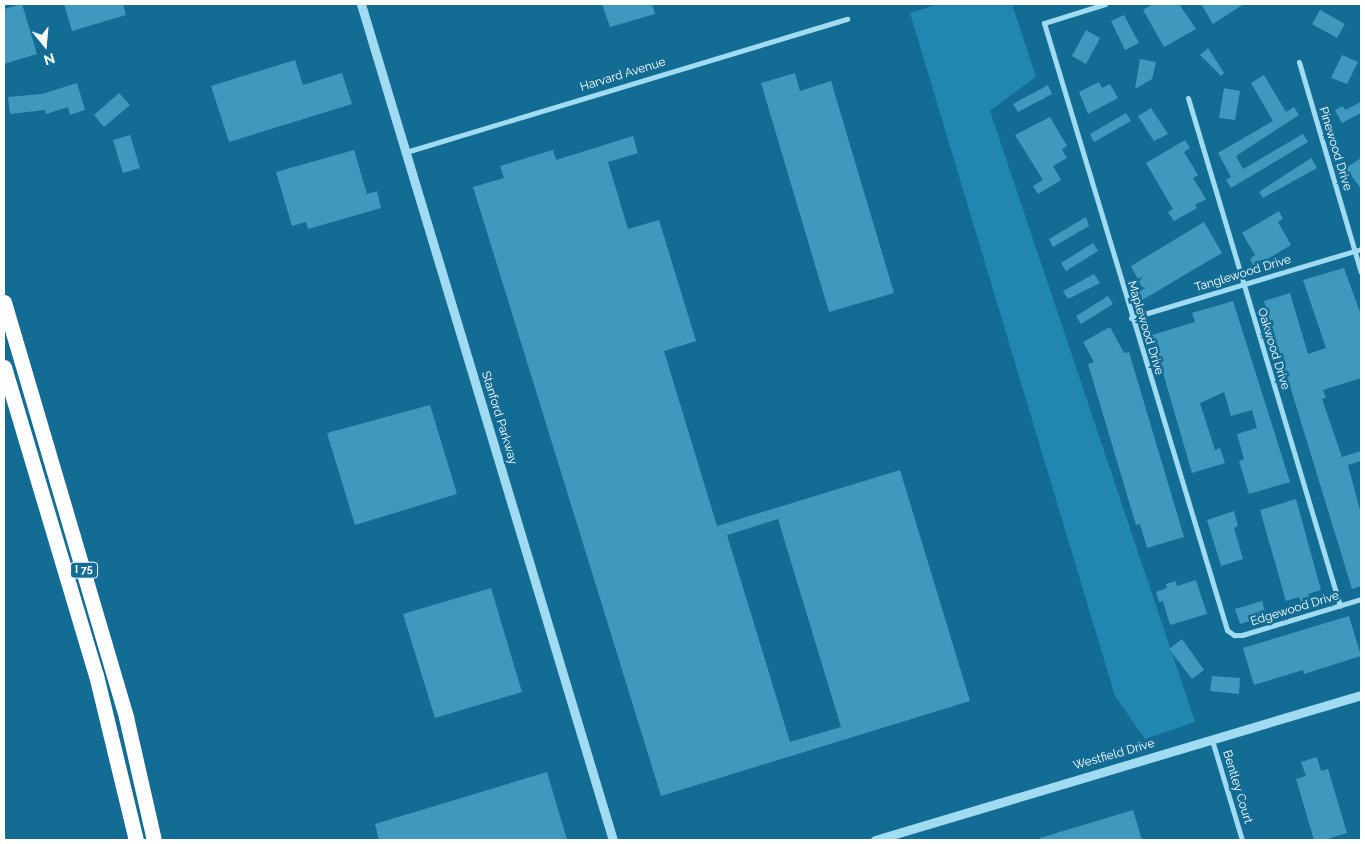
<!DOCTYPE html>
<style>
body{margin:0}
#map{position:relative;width:1365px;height:844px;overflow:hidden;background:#136c94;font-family:Raleway,sans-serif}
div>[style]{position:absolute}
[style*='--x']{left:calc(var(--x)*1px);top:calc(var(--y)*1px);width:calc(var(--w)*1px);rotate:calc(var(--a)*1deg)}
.green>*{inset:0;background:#2187b1}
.building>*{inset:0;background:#3f99be}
.minor>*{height:5px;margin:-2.5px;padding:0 2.5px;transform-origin:2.5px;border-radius:2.5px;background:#a1dbf2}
.tertiary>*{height:9px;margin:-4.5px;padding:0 4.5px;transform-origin:4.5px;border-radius:4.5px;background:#a1dbf2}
.motorway>*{height:15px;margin:-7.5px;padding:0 7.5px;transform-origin:7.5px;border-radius:7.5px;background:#fff}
span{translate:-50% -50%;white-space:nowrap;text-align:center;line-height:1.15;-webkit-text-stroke:5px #136c94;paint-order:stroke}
.shield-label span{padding:1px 4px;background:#136c94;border:1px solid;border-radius:4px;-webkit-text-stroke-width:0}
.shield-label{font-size:11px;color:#fff;font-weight:700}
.street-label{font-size:12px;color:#fff}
.frame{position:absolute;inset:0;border:5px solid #fff;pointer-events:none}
.north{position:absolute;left:20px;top:20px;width:50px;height:50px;-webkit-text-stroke:4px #136c94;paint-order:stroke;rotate:163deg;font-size:14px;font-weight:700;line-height:20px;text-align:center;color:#fff}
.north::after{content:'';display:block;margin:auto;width:18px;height:22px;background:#fff;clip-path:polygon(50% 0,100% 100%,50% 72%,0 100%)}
</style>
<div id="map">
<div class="green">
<i style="clip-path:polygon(939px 4px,1012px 4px,1036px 77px,990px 111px,1195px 722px,1145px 739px,1115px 696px,910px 13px)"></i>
</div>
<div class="building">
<i style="clip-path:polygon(22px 4px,37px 54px,4px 64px,4px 9px)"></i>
<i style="clip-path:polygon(64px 4px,123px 4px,126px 15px,72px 31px)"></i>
<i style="clip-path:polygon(602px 4px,652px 4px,655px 14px,610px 27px)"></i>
<i style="clip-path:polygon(1153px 4px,1179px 4px,1196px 29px,1164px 47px,1143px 10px)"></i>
<i style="clip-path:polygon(1201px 4px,1244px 4px,1213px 24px)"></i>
<i style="clip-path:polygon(1320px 10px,1345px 24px,1337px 38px,1312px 24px)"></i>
<i style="clip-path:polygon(1124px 15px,1139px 43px,1125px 50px,1111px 21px)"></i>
<i style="clip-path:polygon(1086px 30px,1100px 38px,1086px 64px,1072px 56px)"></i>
<i style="clip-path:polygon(1208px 48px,1224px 73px,1221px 76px,1200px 55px)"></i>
<i style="clip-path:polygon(1342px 55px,1358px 62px,1347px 84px,1331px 78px)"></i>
<i style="clip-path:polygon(1140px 59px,1156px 62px,1152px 79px,1135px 89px)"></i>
<i style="clip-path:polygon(295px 60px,303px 85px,342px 73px,352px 104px,229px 142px,211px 86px)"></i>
<i style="clip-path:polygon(795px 73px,800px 91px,831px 81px,894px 293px,829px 312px,761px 83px)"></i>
<i style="clip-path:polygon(1264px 75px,1286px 112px,1294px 107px,1299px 115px,1236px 156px,1243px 169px,1303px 134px,1308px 142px,1231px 188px,1226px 180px,1231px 177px,1218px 153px,1273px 121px,1251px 83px)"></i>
<i style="clip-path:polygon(1099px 82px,1102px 88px,1110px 84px,1118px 98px,1088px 114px,1079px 92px)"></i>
<i style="clip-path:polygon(77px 83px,85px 110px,70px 115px,68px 107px,46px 114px,45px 110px,10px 114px,8px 97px,42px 94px)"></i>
<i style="clip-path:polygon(1048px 85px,1052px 94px,1018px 112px,1013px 104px)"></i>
<i style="clip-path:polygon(1224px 88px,1240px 91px,1235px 120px,1219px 118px)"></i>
<i style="clip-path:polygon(119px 93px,130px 105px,104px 127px,94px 115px)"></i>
<i style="clip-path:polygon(1361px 102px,1361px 113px,1342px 123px,1335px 110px,1343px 106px,1345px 110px)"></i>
<i style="clip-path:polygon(1151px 108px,1168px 134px,1154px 141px,1138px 116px)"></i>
<i style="clip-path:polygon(1126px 113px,1131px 121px,1094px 142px,1090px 134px)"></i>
<i style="clip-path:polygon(1050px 117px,1067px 146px,1062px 149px,1067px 158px,1053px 166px,1061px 180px,1038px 194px,1033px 186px,1043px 180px,1015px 135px)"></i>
<i style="clip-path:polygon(130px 135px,140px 168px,123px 173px,113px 140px)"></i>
<i style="clip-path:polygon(evenodd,633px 136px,638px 153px,608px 162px,628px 229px,659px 220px,696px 341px,664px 351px,717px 526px,900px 470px,970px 701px,661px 796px,473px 187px,504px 178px,500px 166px,553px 150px,556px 160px,633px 136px,778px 519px,841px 727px,790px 742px,727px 535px,778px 519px)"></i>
<i style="clip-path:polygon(1185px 140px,1190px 148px,1184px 152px,1198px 175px,1193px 178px,1206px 199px,1195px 205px,1197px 208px,1174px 221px,1168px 212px,1173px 209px,1146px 163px)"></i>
<i style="clip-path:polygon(354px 150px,367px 194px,377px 191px,381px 208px,308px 229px,306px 222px,292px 226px,276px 172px)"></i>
<i style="clip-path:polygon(1311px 158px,1317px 168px,1263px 198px,1259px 192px)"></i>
<i style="clip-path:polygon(1361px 158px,1361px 189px,1346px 168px)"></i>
<i style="clip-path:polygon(1279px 211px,1283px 219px,1278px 222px,1291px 245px,1254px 267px,1250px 259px,1255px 255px,1242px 233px)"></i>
<i style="clip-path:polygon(1086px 217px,1089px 226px,1053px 247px,1049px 239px)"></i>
<i style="clip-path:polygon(1204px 222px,1222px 253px,1142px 300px,1137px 293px,1143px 289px,1131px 266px)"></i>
<i style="clip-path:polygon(1093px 243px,1098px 251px,1066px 271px,1061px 263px)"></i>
<i style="clip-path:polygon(1344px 268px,1361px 315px,1361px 378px,1323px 390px,1326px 398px,1322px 399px,1342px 457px,1361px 451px,1361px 461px,1348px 465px,1361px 514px,1361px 586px,1352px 589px,1264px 301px,1290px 293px,1308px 354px,1326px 348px,1303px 280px)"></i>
<i style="clip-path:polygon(1094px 274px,1100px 283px,1068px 299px,1063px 291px)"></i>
<i style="clip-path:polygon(1108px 296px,1113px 304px,1081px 324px,1076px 316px)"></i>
<i style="clip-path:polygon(1233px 301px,1290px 482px,1249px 494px,1239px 461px,1244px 459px,1237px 434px,1257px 428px,1252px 410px,1231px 416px,1224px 392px,1200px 403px,1215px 450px,1220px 448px,1225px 463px,1192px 473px,1152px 335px,1195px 322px,1192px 313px)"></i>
<i style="clip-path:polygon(1110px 327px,1124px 353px,1129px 352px,1184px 537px,1147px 548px,1140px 524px,1136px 525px,1088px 364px,1094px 362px,1083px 342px)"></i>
<i style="clip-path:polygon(430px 405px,457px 494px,355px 525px,327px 433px)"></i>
<i style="clip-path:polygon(1296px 499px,1321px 590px,1308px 594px,1310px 599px,1301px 602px,1299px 597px,1286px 601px,1260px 510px)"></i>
<i style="clip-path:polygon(1234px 511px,1238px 526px,1234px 528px,1243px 559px,1221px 566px,1207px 520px)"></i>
<i style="clip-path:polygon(1196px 580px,1207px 614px,1170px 625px,1163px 601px,1159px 602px,1156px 592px,1167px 588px,1166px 584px,1176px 581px,1177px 586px)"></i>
<i style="clip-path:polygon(491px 588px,522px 692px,435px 718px,403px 614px)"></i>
<i style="clip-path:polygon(1262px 601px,1266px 616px,1240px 624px,1235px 609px)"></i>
<i style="clip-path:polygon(1349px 616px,1361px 656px,1304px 674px,1303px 670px,1254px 685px,1243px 648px)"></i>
<i style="clip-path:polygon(1182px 639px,1204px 670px,1192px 679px,1169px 649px)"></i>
<i style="clip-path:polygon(1212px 676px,1240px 678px,1239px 694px,1210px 691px)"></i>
<i style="clip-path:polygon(1317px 757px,1321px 771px,1328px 769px,1347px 833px,1324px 840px,1314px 840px,1296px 779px,1306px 776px,1301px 762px)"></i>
<i style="clip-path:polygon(547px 772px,567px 840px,379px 840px,375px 824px)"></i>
<i style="clip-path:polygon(1133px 810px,1142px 840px,1040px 840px,1040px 838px)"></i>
</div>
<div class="minor">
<i style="--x:1105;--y:4;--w:64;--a:162.7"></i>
<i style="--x:1044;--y:23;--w:634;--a:73.22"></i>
<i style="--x:1227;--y:630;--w:9;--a:36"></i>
<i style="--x:1234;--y:635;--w:8;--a:0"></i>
<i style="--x:1242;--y:635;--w:124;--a:-16.8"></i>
<i style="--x:1299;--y:62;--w:219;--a:73.6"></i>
<i style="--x:1188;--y:98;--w:530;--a:73.34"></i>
<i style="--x:406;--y:152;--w:461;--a:-16.8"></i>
<i style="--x:1131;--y:318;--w:240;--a:-16.7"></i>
<i style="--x:1212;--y:740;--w:104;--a:73.3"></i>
</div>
<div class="tertiary">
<i style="--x:361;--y:4;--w:873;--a:73.23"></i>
<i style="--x:875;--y:840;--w:507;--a:-16.61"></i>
</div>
<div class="motorway">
<i style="--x:4;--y:302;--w:433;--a:73.6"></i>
<i style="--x:126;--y:717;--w:126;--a:77.2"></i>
<i style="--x:4;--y:367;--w:321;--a:73.4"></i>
<i style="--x:96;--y:675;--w:170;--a:76.4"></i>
</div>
<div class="shield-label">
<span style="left:84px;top:570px">I 75</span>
</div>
<div class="street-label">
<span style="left:623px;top:75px;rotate:-17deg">Harvard Avenue</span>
<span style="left:1335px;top:149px;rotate:73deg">Pinewood Drive</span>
<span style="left:1243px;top:274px;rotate:-17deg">Tanglewood Drive</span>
<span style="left:1145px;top:328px;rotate:73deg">Maplewood Drive</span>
<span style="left:1273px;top:349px;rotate:73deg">Oakwood Drive</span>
<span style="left:499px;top:418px;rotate:73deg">Stanford Parkway</span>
<span style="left:1295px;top:609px;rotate:-17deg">Edgewood Drive</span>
<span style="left:1114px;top:755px;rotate:-16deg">Westfield Drive</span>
<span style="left:1237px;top:787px;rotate:73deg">Bentley Court</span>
</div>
<div class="frame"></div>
<div class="north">N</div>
</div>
